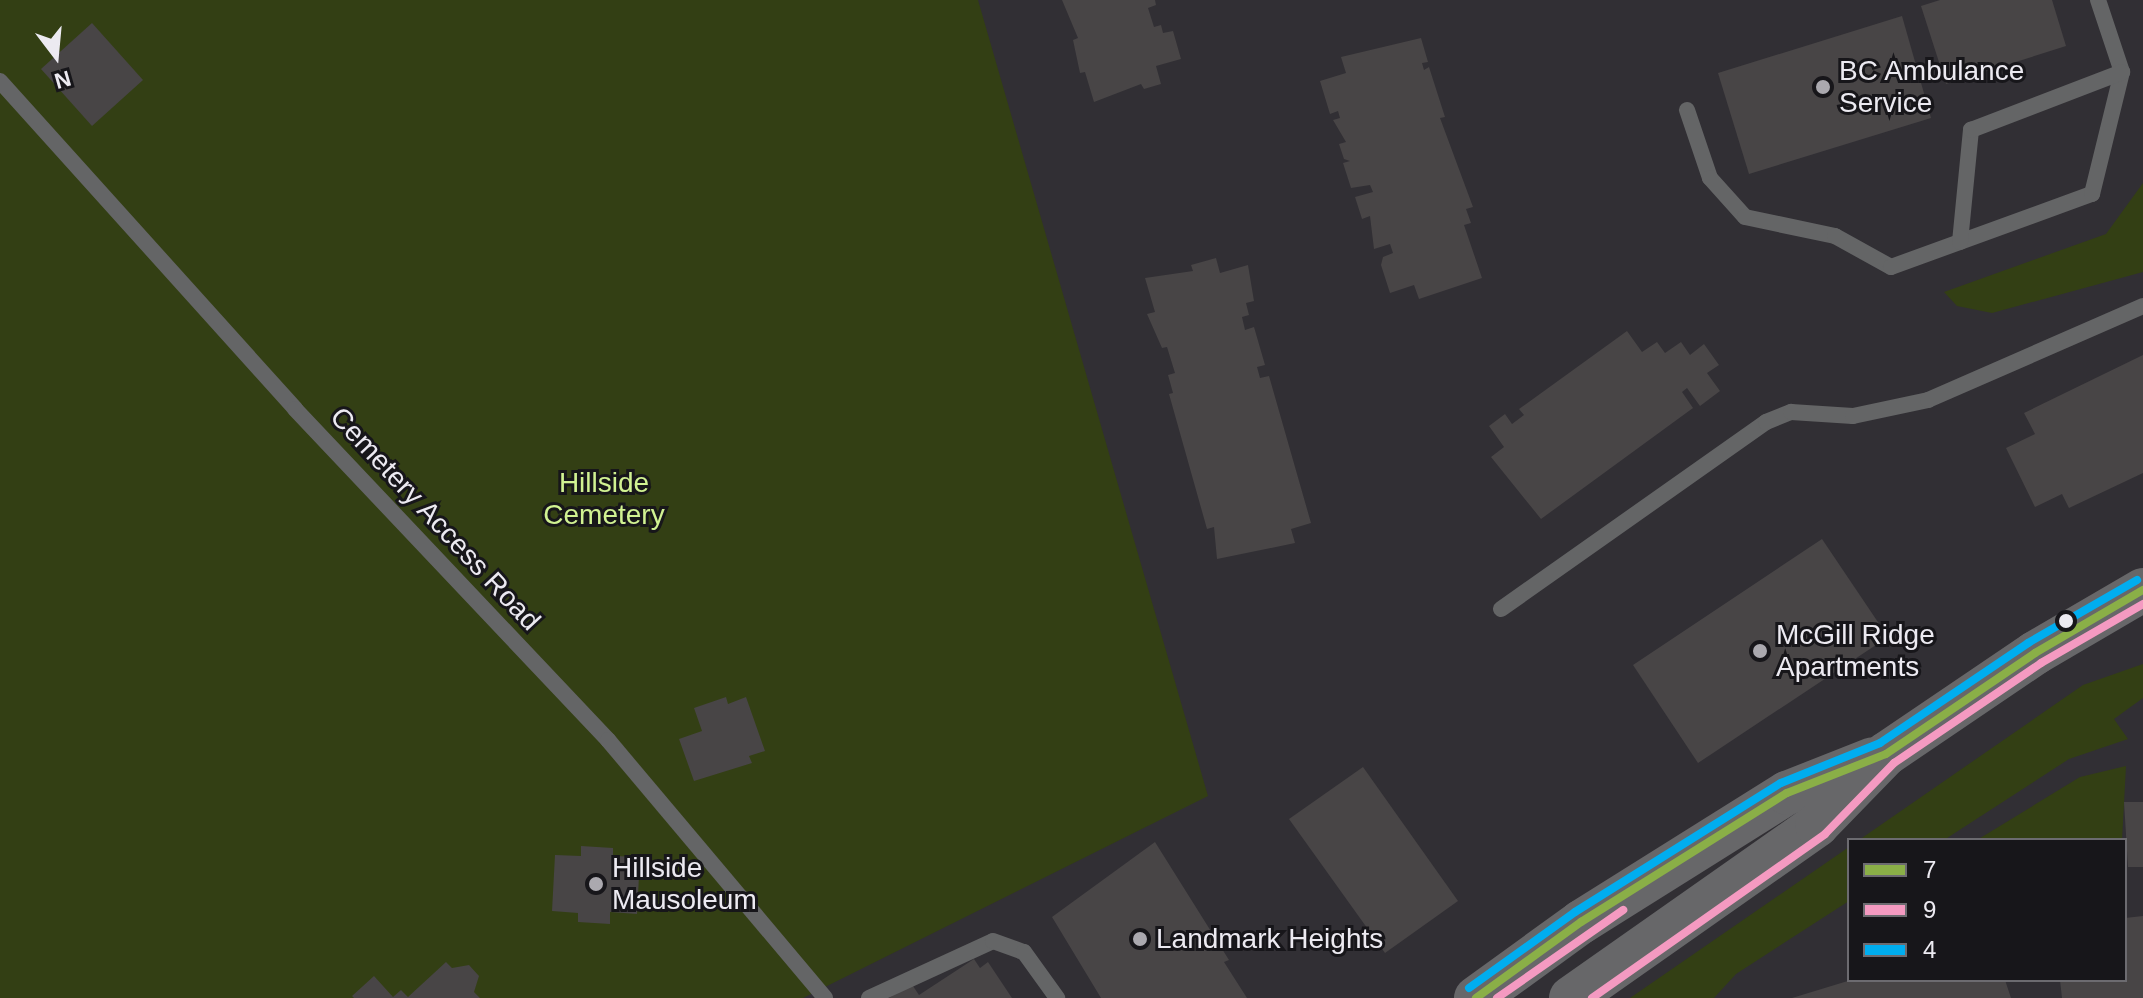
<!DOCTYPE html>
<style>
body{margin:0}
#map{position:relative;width:2143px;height:998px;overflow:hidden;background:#312f34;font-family:Arial,sans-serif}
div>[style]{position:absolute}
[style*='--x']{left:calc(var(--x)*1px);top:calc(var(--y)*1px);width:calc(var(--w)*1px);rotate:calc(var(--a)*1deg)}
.green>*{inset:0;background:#333f14}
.building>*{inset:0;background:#484546}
.service>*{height:16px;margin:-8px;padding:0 8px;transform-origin:8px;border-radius:8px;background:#646566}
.secondary>*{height:44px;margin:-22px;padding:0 22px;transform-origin:22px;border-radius:22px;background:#676769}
.bus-1>*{height:8px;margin:-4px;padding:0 4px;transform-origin:4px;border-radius:4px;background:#8aaf47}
.bus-2>*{height:8px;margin:-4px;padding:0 4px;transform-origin:4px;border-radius:4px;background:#f49ac1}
.bus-3>*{height:8px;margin:-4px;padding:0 4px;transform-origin:4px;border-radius:4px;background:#00adef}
.dots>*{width:22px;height:22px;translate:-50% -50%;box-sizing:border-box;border:4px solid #17161a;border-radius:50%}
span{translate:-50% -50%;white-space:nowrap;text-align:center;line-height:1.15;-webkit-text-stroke:6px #17161a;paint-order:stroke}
.poi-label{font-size:28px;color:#eceaf1}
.left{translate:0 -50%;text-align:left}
.park-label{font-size:28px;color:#d1f292}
.street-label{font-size:28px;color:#eceaf1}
.legend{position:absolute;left:1847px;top:838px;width:280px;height:144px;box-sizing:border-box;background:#17161a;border:2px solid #6c6b70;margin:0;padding:10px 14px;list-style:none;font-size:24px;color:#eceaf1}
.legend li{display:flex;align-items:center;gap:16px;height:40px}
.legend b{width:40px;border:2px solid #6c6b70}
.north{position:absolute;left:16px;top:16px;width:80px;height:80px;-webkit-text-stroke:6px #17161a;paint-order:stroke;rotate:164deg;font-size:22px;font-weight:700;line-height:32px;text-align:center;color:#eceaf1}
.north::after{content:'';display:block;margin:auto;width:28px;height:36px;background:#eceaf1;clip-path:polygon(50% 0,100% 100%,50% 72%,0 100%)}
</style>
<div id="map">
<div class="green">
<i style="clip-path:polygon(0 0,978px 0,1208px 796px,803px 998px,0 998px)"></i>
<i style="clip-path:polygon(2143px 183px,2143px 272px,1992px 313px,1957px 306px,1944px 292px,2106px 234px)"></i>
<i style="clip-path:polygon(2143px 664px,2143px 698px,2114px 719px,2128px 739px,2069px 759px,1944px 840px,1859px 840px,2083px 685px)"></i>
<i style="clip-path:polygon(2126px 766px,2122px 840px,1977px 840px,2080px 777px)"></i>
<i style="clip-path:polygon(1849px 847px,1849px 901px,1736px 974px,1714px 998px,1630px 998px)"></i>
</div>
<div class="building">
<i style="clip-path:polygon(1062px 0,1155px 0,1156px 5px,1148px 8px,1154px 27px,1161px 25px,1163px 33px,1173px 31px,1181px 59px,1156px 66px,1161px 84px,1144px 89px,1141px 84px,1094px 102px,1085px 72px,1080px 73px,1073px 40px,1078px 38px)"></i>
<i style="clip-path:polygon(1940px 0,2052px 0,2066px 46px,1946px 84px,1921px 6px)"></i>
<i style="clip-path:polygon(1902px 16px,1931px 118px,1749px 174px,1718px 73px)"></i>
<i style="clip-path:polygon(92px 23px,143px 80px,92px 126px,41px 69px)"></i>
<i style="clip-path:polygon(1421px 38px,1428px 62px,1422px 63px,1424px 70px,1429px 67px,1445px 117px,1440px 118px,1473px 207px,1466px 209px,1471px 223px,1464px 225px,1482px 278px,1419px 299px,1414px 285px,1390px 293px,1381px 265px,1383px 257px,1393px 253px,1390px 244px,1374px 249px,1370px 216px,1362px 219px,1355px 197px,1373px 192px,1370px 185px,1351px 188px,1343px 163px,1350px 161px,1344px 159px,1339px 144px,1346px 142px,1333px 120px,1340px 118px,1338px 111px,1330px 114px,1320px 81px,1346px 73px,1341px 57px)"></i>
<i style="clip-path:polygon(1216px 258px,1220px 273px,1248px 265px,1254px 301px,1246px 303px,1249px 315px,1242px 317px,1245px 330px,1254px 327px,1265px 365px,1257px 367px,1260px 378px,1269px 376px,1311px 523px,1291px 529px,1295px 543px,1217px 559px,1214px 527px,1207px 529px,1169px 394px,1173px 393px,1168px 375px,1175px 373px,1167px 347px,1162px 348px,1147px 314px,1155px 312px,1145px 278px,1193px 271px,1191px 265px)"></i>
<i style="clip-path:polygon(1627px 331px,1642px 352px,1657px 342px,1665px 353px,1681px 342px,1690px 355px,1704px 344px,1719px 365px,1707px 373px,1720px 391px,1700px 406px,1687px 388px,1682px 392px,1693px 408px,1541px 519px,1491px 457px,1504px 447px,1489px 426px,1505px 414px,1512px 424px,1524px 415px,1519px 409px)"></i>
<i style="clip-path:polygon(2143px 355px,2143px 473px,2069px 508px,2062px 494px,2035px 507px,2006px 448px,2035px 434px,2024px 413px)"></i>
<i style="clip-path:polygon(1822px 539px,1888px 637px,1698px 763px,1633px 665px)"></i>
<i style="clip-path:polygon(726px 697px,728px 704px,746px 697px,765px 751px,749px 756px,752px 763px,694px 781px,679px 739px,702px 731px,694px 708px)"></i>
<i style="clip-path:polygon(1363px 767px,1458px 901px,1385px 953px,1289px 819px)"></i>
<i style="clip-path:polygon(2124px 802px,2143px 802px,2143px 867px,2128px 867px)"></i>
<i style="clip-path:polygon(1155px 842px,1229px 960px,1224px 962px,1247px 998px,1101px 998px,1052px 917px)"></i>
<i style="clip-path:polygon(581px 846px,613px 848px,613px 856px,640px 857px,637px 914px,610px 912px,610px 924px,578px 922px,578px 913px,552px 911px,555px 855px,581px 856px)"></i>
<i style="clip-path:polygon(2143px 916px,2143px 998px,2062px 998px,2060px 980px,2125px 980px,2125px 918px)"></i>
<i style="clip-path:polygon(974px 959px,980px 968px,988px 962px,1012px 998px,889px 998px,911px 983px,919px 995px)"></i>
<i style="clip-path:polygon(446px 962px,452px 968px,469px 965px,479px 976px,474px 992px,480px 998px,354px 998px,352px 996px,374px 976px,393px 997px,401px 990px,408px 997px)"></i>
<i style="clip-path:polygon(1851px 980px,2005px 980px,2011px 998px,1792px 998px)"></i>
</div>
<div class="service">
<i style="--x:0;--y:81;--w:441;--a:48"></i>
<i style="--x:295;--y:409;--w:456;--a:46.6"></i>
<i style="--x:608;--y:740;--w:337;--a:49.9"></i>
<i style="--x:1687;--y:110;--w:72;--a:71.3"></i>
<i style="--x:1710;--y:178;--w:52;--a:48.1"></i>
<i style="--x:1745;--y:217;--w:92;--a:11.9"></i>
<i style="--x:1835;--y:236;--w:64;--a:29"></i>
<i style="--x:1891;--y:267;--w:214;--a:-20"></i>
<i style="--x:2092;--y:194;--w:126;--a:-76.2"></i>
<i style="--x:2122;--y:72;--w:76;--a:-108.4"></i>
<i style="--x:1960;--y:242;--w:113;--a:-84.4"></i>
<i style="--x:1971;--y:130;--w:162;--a:-21"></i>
<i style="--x:1501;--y:609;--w:324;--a:-35.2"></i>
<i style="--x:1766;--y:422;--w:27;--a:-22"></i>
<i style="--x:1791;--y:412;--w:62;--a:3.7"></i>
<i style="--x:1853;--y:416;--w:77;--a:-12"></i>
<i style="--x:1928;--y:400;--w:235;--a:-23.6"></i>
<i style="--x:869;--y:998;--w:136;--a:-24.7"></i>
<i style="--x:993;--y:941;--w:33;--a:20"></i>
<i style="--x:1024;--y:952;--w:57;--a:54.3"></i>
</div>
<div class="secondary">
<i style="--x:1476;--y:998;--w:130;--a:-35.9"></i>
<i style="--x:1581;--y:922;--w:243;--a:-32.1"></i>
<i style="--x:1787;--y:793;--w:92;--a:-21.6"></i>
<i style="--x:1571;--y:998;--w:301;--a:-35.1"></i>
<i style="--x:1817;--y:825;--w:99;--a:-45.8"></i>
<i style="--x:1886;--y:754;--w:180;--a:-34.1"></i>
<i style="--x:2035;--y:653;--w:125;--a:-30.3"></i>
</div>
<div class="bus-1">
<i style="--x:1476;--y:998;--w:130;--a:-35.9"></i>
<i style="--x:1581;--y:922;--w:243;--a:-32.1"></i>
<i style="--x:1787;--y:793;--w:106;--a:-21.5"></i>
<i style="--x:1886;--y:754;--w:180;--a:-34.1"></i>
<i style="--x:2035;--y:653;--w:125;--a:-30.3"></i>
</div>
<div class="bus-2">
<i style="--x:1497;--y:998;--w:154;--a:-34.9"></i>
<i style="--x:1592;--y:998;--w:285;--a:-35.1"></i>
<i style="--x:1825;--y:834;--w:99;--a:-45.8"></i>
<i style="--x:1894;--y:763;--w:178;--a:-34.2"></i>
<i style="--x:2041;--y:663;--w:118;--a:-30"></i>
</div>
<div class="bus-3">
<i style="--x:1469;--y:988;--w:130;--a:-35.6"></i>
<i style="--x:1575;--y:912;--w:243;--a:-32.1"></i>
<i style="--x:1781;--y:783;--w:107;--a:-22"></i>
<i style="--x:1880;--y:743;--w:179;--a:-34"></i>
<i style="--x:2028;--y:643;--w:126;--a:-30"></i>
</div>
<div class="dots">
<i style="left:1823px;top:87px;background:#aba9af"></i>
<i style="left:2066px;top:621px;background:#eceaf1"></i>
<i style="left:1760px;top:651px;background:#aba9af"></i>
<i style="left:596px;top:884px;background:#aba9af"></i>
<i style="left:1140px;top:939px;background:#aba9af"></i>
</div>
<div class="poi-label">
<span class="left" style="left:1839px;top:87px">BC Ambulance<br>Service</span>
<span class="left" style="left:1776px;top:651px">McGill Ridge<br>Apartments</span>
<span class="left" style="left:612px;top:884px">Hillside<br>Mausoleum</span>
<span class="left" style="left:1156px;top:939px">Landmark Heights</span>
</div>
<div class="park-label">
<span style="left:604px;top:499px">Hillside<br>Cemetery</span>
</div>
<div class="street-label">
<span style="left:435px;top:519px;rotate:47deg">Cemetery Access Road</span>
</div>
<ul class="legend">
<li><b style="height:10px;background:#8aaf47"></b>7</li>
<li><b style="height:10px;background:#f49ac1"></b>9</li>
<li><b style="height:10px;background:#00adef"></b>4</li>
</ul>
<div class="north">N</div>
</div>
